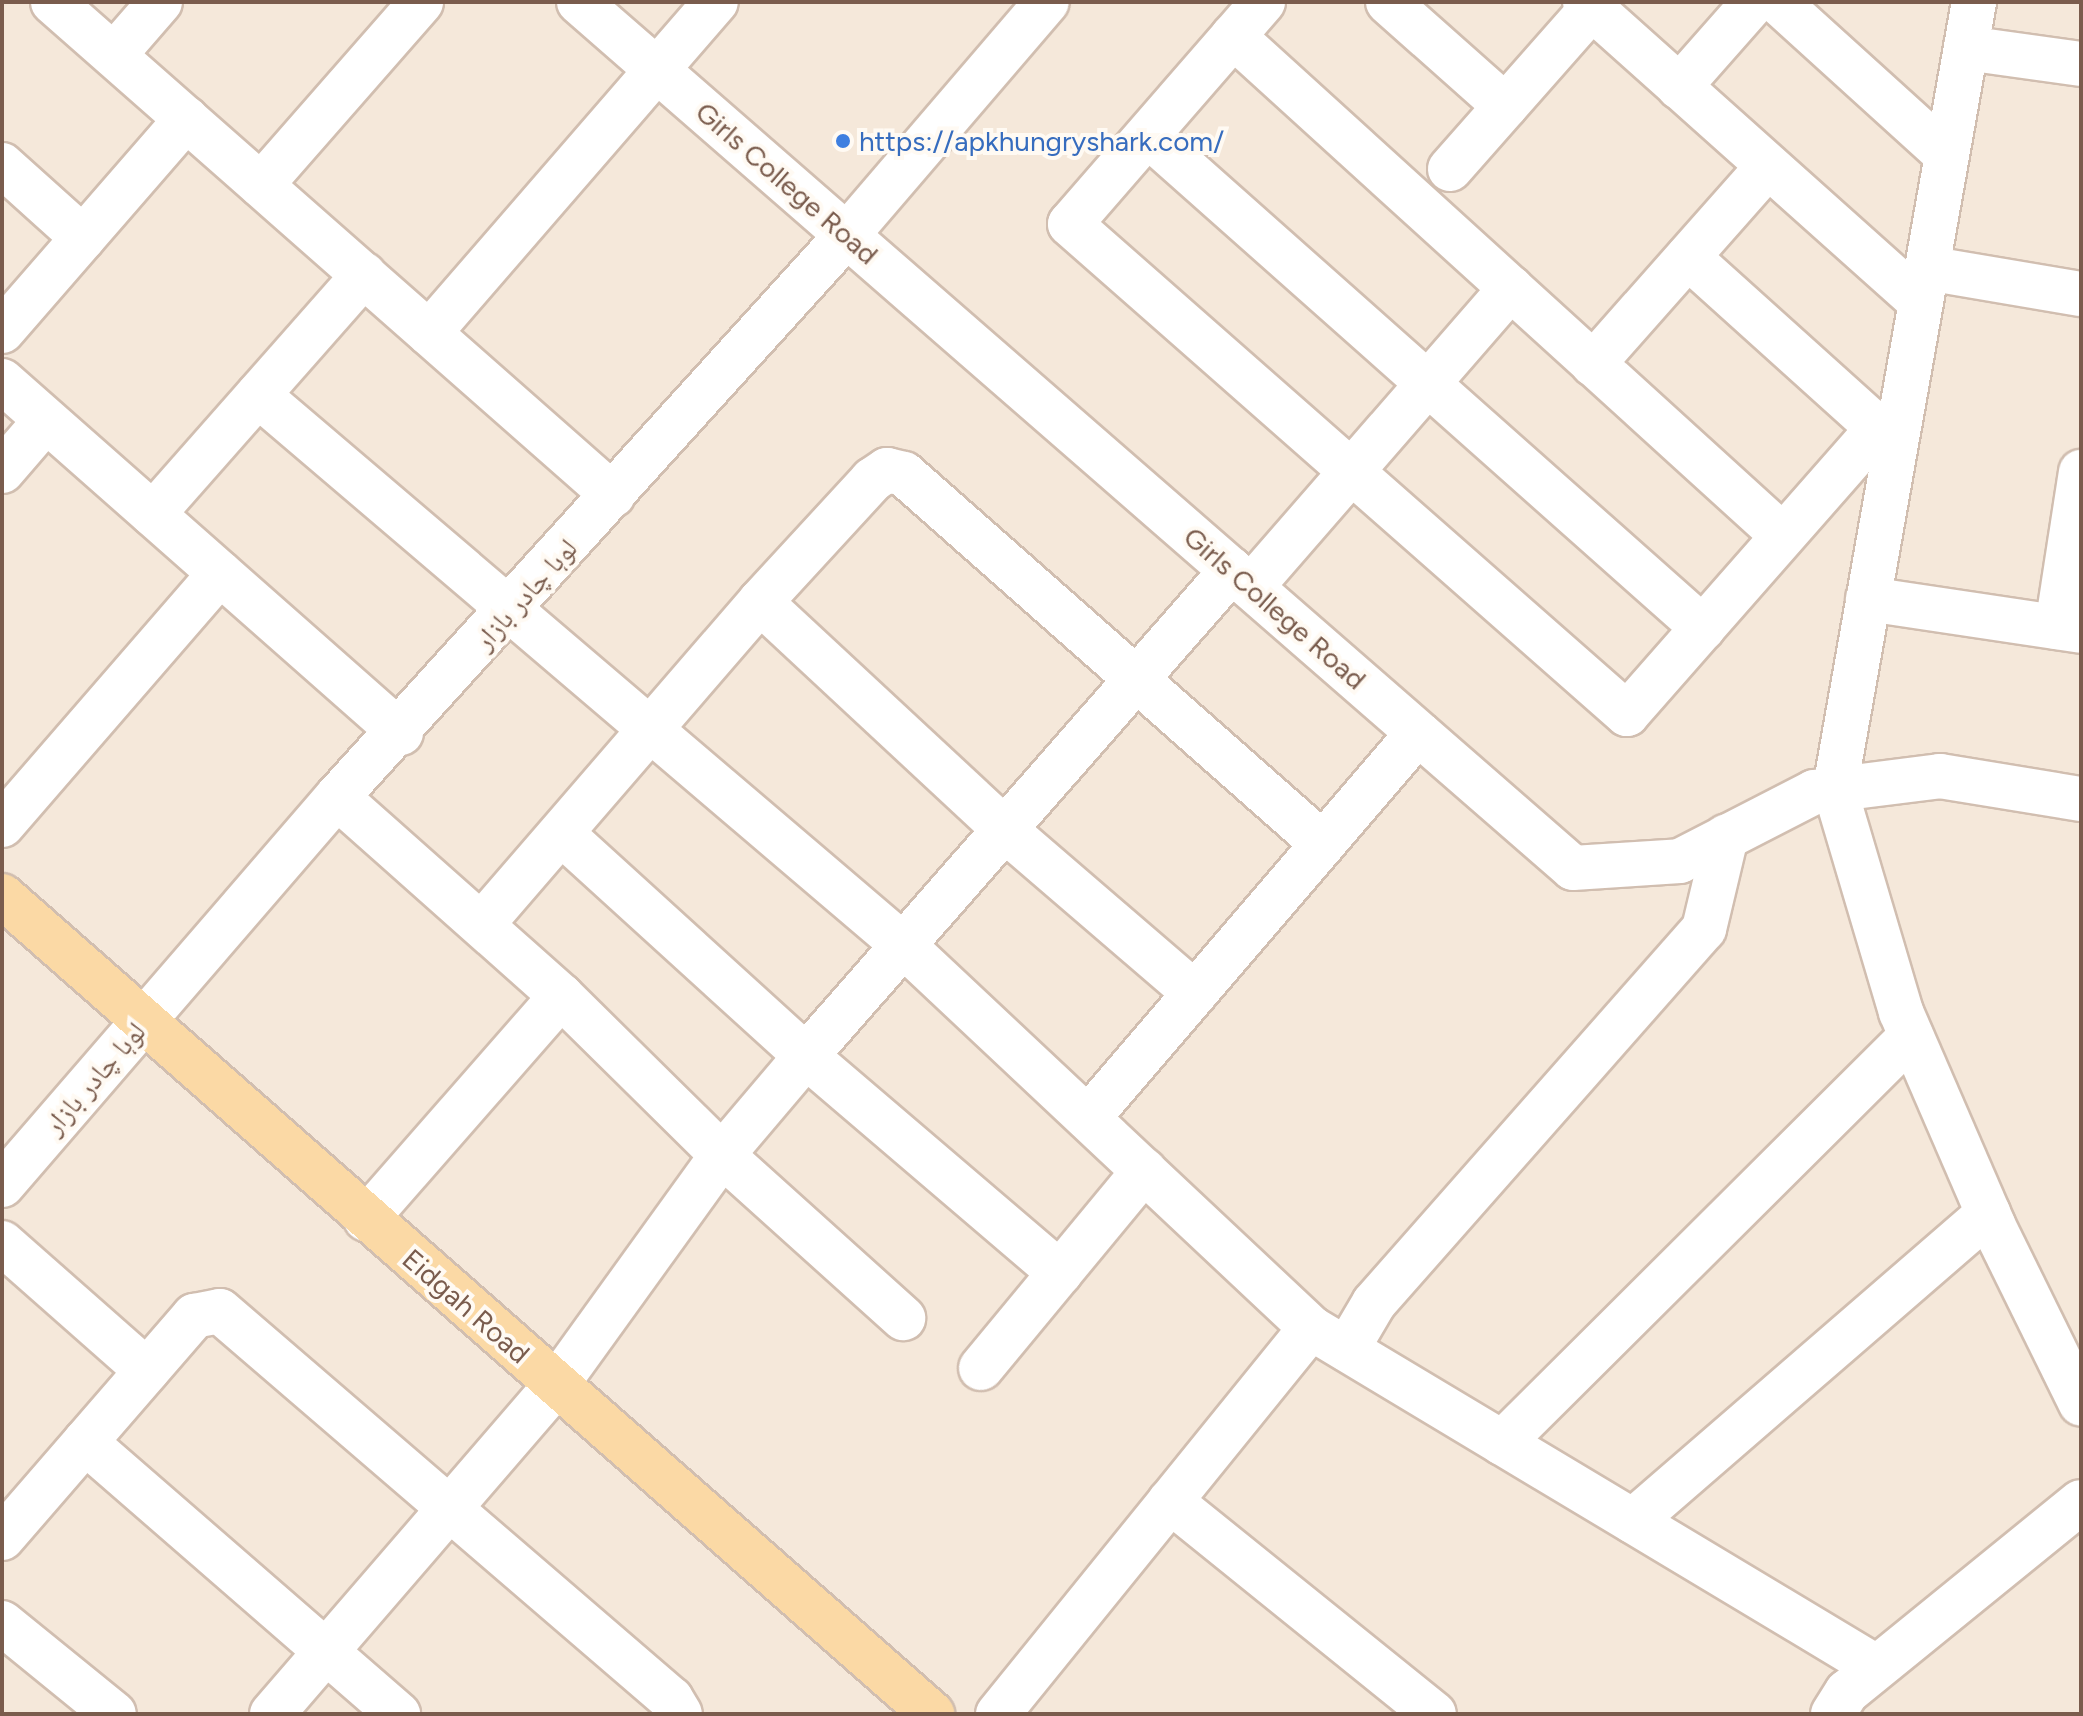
<!DOCTYPE html>
<meta charset="utf-8">
<style>
body{margin:0}
#map{position:relative;width:2083px;height:1716px;overflow:hidden;background:#fdf6ec;font-family:Figtree,"Noto Naskh Arabic",sans-serif}
div>[style]{position:absolute}
[style*='--x']{left:calc(var(--x)*1px);top:calc(var(--y)*1px);width:calc(var(--w)*1px);rotate:calc(var(--a)*1deg)}
.residential>*{inset:0;background:#f5e8da}
.roads{filter:drop-shadow(2px 0 #d1beb0) drop-shadow(-2px 0 #d1beb0) drop-shadow(0 2px #d1beb0) drop-shadow(0 -2px #d1beb0)}
.minor>*{height:44px;margin:-22px;padding:0 22px;transform-origin:22px;border-radius:22px;background:#fff}
.major>*{height:44px;margin:-22px;padding:0 22px;transform-origin:22px;border-radius:22px;background:#fbd9a5}
.dots>*{width:22px;height:22px;translate:-50% -50%;box-sizing:border-box;border:4px solid #fffaf3;border-radius:50%}
span{translate:-50% -50%;white-space:nowrap;text-align:center;line-height:1.15;-webkit-text-stroke:8px #fffaf3;paint-order:stroke}
.shop-label{font-size:28px;color:#366cbe}
.left{translate:0 -50%;text-align:left}
.street-label{font-size:28px;color:#7a5c4d}
.frame{position:absolute;inset:0;border:4px solid #7a5c4d;pointer-events:none}
</style>
<div id="map">
<div class="residential">
<i style="clip-path:polygon(2px 2px,2081px 2px,2081px 1714px,2px 1714px)"></i>
</div>
<div class="roads">
<div class="minor">
<i style="--x:53;--y:2;--w:746;--a:41.36"></i>
<i style="--x:579;--y:2;--w:1318;--a:41.06"></i>
<i style="--x:1573;--y:868;--w:107;--a:-3.7"></i>
<i style="--x:1680;--y:861;--w:151;--a:-27.2"></i>
<i style="--x:1814;--y:792;--w:127;--a:-7.2"></i>
<i style="--x:1940;--y:776;--w:143;--a:9.3"></i>
<i style="--x:1263;--y:2;--w:294;--a:131"></i>
<i style="--x:1070;--y:224;--w:742;--a:41.34"></i>
<i style="--x:1627;--y:714;--w:381;--a:-48.7"></i>
<i style="--x:1878;--y:428;--w:21;--a:-8"></i>
<i style="--x:1388;--y:2;--w:157;--a:41.6"></i>
<i style="--x:1585;--y:2;--w:450;--a:41.8"></i>
<i style="--x:1778;--y:2;--w:228;--a:42.2"></i>
<i style="--x:1974;--y:2;--w:799;--a:100.02"></i>
<i style="--x:1835;--y:789;--w:233;--a:73.5"></i>
<i style="--x:1901;--y:1012;--w:232;--a:66.6"></i>
<i style="--x:1993;--y:1225;--w:199;--a:63.8"></i>
<i style="--x:1233;--y:36;--w:743;--a:42.27"></i>
<i style="--x:1966;--y:48;--w:116;--a:7.9"></i>
<i style="--x:114;--y:55;--w:70;--a:-49"></i>
<i style="--x:1679;--y:87;--w:113;--a:-48.6"></i>
<i style="--x:1149;--y:136;--w:741;--a:41.61"></i>
<i style="--x:2;--y:165;--w:109;--a:42"></i>
<i style="--x:1450;--y:169;--w:215;--a:-48.6"></i>
<i style="--x:261;--y:185;--w:243;--a:-48.8"></i>
<i style="--x:1688;--y:257;--w:256;--a:42"></i>
<i style="--x:1927;--y:268;--w:156;--a:9.6"></i>
<i style="--x:2;--y:331;--w:281;--a:-49"></i>
<i style="--x:429;--y:333;--w:438;--a:-49.1"></i>
<i style="--x:1593;--y:364;--w:264;--a:-48.5"></i>
<i style="--x:2;--y:381;--w:532;--a:41.42"></i>
<i style="--x:258;--y:395;--w:846;--a:40.45"></i>
<i style="--x:902;--y:944;--w:561;--a:43.19"></i>
<i style="--x:1311;--y:1328;--w:659;--a:30.96"></i>
<i style="--x:2;--y:471;--w:67;--a:-49.2"></i>
<i style="--x:153;--y:514;--w:319;--a:-48.6"></i>
<i style="--x:1251;--y:587;--w:396;--a:-49"></i>
<i style="--x:1868;--y:599;--w:215;--a:8.5"></i>
<i style="--x:760;--y:602;--w:333;--a:42.9"></i>
<i style="--x:1004;--y:829;--w:252;--a:40.7"></i>
<i style="--x:2057;--y:627;--w:157;--a:-81.2"></i>
<i style="--x:337;--y:797;--w:300;--a:41.6"></i>
<i style="--x:561;--y:996;--w:226;--a:44.6"></i>
<i style="--x:722;--y:1155;--w:244;--a:42"></i>
<i style="--x:2;--y:825;--w:333;--a:-49.1"></i>
<i style="--x:562;--y:834;--w:330;--a:42.3"></i>
<i style="--x:806;--y:1056;--w:334;--a:40.5"></i>
<i style="--x:482;--y:924;--w:425;--a:-49.2"></i>
<i style="--x:760;--y:602;--w:166;--a:-47.4"></i>
<i style="--x:872;--y:480;--w:18;--a:-34"></i>
<i style="--x:887;--y:470;--w:17;--a:13"></i>
<i style="--x:904;--y:474;--w:559;--a:41.45"></i>
<i style="--x:1088;--y:1118;--w:507;--a:-49.4"></i>
<i style="--x:2;--y:1185;--w:513;--a:-49.19"></i>
<i style="--x:337;--y:797;--w:759;--a:-47.78"></i>
<i style="--x:847;--y:235;--w:307;--a:-49.4"></i>
<i style="--x:366;--y:1219;--w:296;--a:-48.8"></i>
<i style="--x:2;--y:1243;--w:193;--a:41.4"></i>
<i style="--x:1347;--y:1349;--w:53;--a:-59.6"></i>
<i style="--x:1374;--y:1303;--w:499;--a:-48.6"></i>
<i style="--x:1704;--y:929;--w:95;--a:-76.6"></i>
<i style="--x:981;--y:1368;--w:256;--a:-50.4"></i>
<i style="--x:85;--y:1442;--w:415;--a:41"></i>
<i style="--x:1502;--y:1443;--w:577;--a:-44.86"></i>
<i style="--x:1170;--y:1501;--w:339;--a:38.9"></i>
<i style="--x:1633;--y:1521;--w:470;--a:-40.9"></i>
<i style="--x:2;--y:1538;--w:294;--a:-49.1"></i>
<i style="--x:194;--y:1316;--w:26;--a:-11"></i>
<i style="--x:220;--y:1311;--w:595;--a:40.71"></i>
<i style="--x:671;--y:1699;--w:17;--a:59"></i>
<i style="--x:2;--y:1623;--w:144;--a:39.1"></i>
<i style="--x:272;--y:1714;--w:436;--a:-49.2"></i>
<i style="--x:557;--y:1384;--w:282;--a:-54.2"></i>
<i style="--x:722;--y:1155;--w:130;--a:-49.7"></i>
<i style="--x:806;--y:1056;--w:646;--a:-48.76"></i>
<i style="--x:998;--y:1714;--w:497;--a:-51"></i>
<i style="--x:1833;--y:1714;--w:26;--a:-58"></i>
<i style="--x:1847;--y:1692;--w:301;--a:-39.1"></i>
</div>
<div class="major">
<i style="--x:2;--y:896;--w:1239;--a:41.33"></i>
</div>
</div>
<div class="dots">
<i style="left:843px;top:141px;background:#3f7fe0"></i>
</div>
<div class="shop-label">
<span class="left" style="left:859px;top:141px">https://apkhungryshark.com/</span>
</div>
<div class="street-label">
<span style="left:787px;top:183px;rotate:41deg">Girls College Road</span>
<span style="left:525px;top:594px;rotate:-48deg">لوہا چادر بازار</span>
<span style="left:1275px;top:608px;rotate:41deg">Girls College Road</span>
<span style="left:94px;top:1078px;rotate:-49deg">لوہا چادر بازار</span>
<span style="left:466px;top:1306px;rotate:41deg">Eidgah Road</span>
</div>
<div class="frame"></div>
</div>
